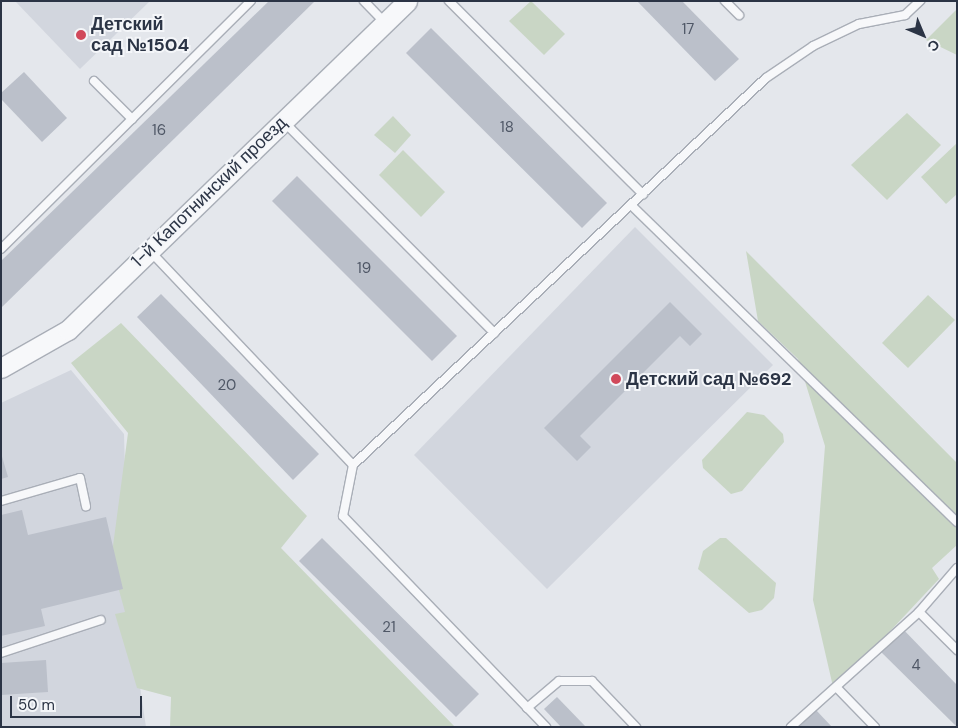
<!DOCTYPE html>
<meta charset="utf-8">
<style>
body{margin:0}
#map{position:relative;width:958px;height:728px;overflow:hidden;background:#e4e7ec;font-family:"DM Sans",sans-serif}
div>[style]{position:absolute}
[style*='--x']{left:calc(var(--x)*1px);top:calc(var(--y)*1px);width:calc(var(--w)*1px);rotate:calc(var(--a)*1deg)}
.built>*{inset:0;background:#d2d6de}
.green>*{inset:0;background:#c9d6c5}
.building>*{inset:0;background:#bbc0ca}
.roads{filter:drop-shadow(1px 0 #a9aeb7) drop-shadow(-1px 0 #a9aeb7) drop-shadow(0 1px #a9aeb7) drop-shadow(0 -1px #a9aeb7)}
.service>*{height:8px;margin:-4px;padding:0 4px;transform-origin:4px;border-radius:4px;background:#f7f8fa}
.tertiary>*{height:19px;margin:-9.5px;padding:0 9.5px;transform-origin:9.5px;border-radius:9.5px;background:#f7f8fa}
.dots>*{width:14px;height:14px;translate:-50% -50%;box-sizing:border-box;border:2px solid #f4f6f9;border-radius:50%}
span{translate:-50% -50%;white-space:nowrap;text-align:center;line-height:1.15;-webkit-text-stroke:4px #f4f6f9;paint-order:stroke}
.number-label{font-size:15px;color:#4f5766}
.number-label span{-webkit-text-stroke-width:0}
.poi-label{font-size:18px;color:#2b3445;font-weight:700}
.left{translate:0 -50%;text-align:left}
.street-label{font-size:18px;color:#2b3445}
.frame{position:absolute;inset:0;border:2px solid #2b3445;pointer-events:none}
.north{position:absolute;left:898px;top:10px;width:50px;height:50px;-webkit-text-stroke:4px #f4f6f9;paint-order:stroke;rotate:135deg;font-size:14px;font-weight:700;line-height:20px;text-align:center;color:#2b3445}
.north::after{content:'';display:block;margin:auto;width:18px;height:22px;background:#2b3445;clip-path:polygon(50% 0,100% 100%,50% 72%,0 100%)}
.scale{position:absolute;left:10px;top:696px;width:132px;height:22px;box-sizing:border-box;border:2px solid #2b3445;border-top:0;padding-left:6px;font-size:15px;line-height:18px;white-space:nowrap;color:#2b3445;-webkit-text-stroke:4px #f4f6f9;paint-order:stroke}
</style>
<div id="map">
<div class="built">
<i style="clip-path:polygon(15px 1px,150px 1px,80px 69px)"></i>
<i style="clip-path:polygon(635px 227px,773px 365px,547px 589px,414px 455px)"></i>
<i style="clip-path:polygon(71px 370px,124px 434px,129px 612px,146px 727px,1px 727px,1px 403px)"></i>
</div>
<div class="green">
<i style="clip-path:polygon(531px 1px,565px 34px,544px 55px,509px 21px)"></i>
<i style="clip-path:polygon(957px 9px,957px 55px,926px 40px)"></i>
<i style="clip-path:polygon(907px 113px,941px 145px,887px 200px,851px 165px)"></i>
<i style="clip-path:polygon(393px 116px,411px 135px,395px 153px,374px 135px)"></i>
<i style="clip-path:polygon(957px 143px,957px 194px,946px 204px,921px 177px)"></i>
<i style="clip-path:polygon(403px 150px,445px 192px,421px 217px,379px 175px)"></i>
<i style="clip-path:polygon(746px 251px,957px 463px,957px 545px,932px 568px,939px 579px,834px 691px,813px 600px,825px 446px,798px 359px,758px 321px)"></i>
<i style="clip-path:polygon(928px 295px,955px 320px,908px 368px,882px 343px)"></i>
<i style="clip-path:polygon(121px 323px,307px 516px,281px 548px,455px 727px,170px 727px,171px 697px,137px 688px,115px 614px,125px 612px,111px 561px,128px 433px,71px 363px)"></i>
<i style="clip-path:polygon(747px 412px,764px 415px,783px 434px,784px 442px,742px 491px,731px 494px,703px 468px,702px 460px)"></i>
<i style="clip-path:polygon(720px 538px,726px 538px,776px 583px,774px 598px,762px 610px,749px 613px,698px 569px,703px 551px)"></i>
</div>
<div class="building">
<i style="clip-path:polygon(269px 1px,315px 1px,1px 308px,1px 261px)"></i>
<i style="clip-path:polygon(637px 1px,682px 1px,739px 59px,715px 81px)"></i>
<i style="clip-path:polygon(431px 28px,607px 203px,582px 228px,406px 53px)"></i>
<i style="clip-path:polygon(24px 72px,67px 118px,42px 142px,1px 99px,1px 93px)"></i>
<i style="clip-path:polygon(297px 176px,457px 336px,432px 361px,272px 201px)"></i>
<i style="clip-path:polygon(161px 294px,319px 454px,293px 480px,137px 317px)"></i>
<i style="clip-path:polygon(670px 302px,702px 334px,690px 346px,680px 336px,580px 436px,591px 447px,577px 461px,544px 428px)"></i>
<i style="clip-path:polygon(1px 453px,8px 477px,1px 479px)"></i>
<i style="clip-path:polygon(22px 510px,28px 535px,106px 517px,123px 589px,41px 609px,45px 626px,1px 636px,1px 515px)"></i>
<i style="clip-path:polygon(322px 538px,479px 694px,456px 717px,299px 561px)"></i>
<i style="clip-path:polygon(899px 625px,957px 685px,957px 727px,876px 647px)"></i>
<i style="clip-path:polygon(46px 660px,48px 692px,1px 695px,1px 663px)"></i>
<i style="clip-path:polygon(557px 697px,586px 727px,561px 727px,544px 709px)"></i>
<i style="clip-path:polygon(816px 710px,832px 727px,799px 727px)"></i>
</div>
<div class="roads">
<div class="service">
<i style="--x:364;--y:1;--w:30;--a:46"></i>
<i style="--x:449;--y:1;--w:274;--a:44.9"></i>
<i style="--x:725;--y:1;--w:20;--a:45"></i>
<i style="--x:94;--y:81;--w:54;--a:45"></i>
<i style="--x:284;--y:122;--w:298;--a:45.1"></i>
<i style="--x:632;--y:206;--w:453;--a:44.2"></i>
<i style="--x:1;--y:249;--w:352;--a:-44.8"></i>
<i style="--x:149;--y:250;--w:296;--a:46.5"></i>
<i style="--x:353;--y:465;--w:52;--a:101.1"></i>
<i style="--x:343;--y:516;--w:293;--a:46.1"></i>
<i style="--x:353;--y:465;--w:566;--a:-43.14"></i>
<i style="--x:766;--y:78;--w:57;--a:-34.2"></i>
<i style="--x:813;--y:46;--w:51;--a:-25.6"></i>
<i style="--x:859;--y:24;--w:47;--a:-11.1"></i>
<i style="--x:905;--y:15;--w:21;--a:-43"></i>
<i style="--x:1;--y:501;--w:82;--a:-16.2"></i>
<i style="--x:80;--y:478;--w:29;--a:78"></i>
<i style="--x:919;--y:612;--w:54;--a:45"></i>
<i style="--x:1;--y:653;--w:105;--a:-18.3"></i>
<i style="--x:838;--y:689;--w:53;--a:45.8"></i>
<i style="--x:527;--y:708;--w:42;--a:-40.2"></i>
<i style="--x:559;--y:681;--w:33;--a:0"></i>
<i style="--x:592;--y:681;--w:64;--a:46.3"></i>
<i style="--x:791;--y:727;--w:172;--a:-41.9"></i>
<i style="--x:919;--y:612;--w:58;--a:-49.2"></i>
</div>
<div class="tertiary">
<i style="--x:1;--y:368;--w:77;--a:-29.6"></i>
<i style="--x:68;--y:330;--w:472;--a:-44.1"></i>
</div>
</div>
<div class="dots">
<i style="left:81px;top:35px;background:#d1495b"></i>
<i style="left:616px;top:379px;background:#d1495b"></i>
</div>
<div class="number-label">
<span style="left:688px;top:30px">17</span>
<span style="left:507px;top:128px">18</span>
<span style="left:159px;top:131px">16</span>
<span style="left:364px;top:269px">19</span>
<span style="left:227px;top:386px">20</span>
<span style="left:389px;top:628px">21</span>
<span style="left:916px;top:666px">4</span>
</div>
<div class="poi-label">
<span class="left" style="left:91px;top:35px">Детский<br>сад №1504</span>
<span class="left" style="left:626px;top:379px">Детский сад №692</span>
</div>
<div class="street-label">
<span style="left:209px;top:192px;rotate:-44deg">1-й Капотнинский проезд</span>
</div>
<div class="frame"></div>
<div class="north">С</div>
<div class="scale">50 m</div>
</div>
